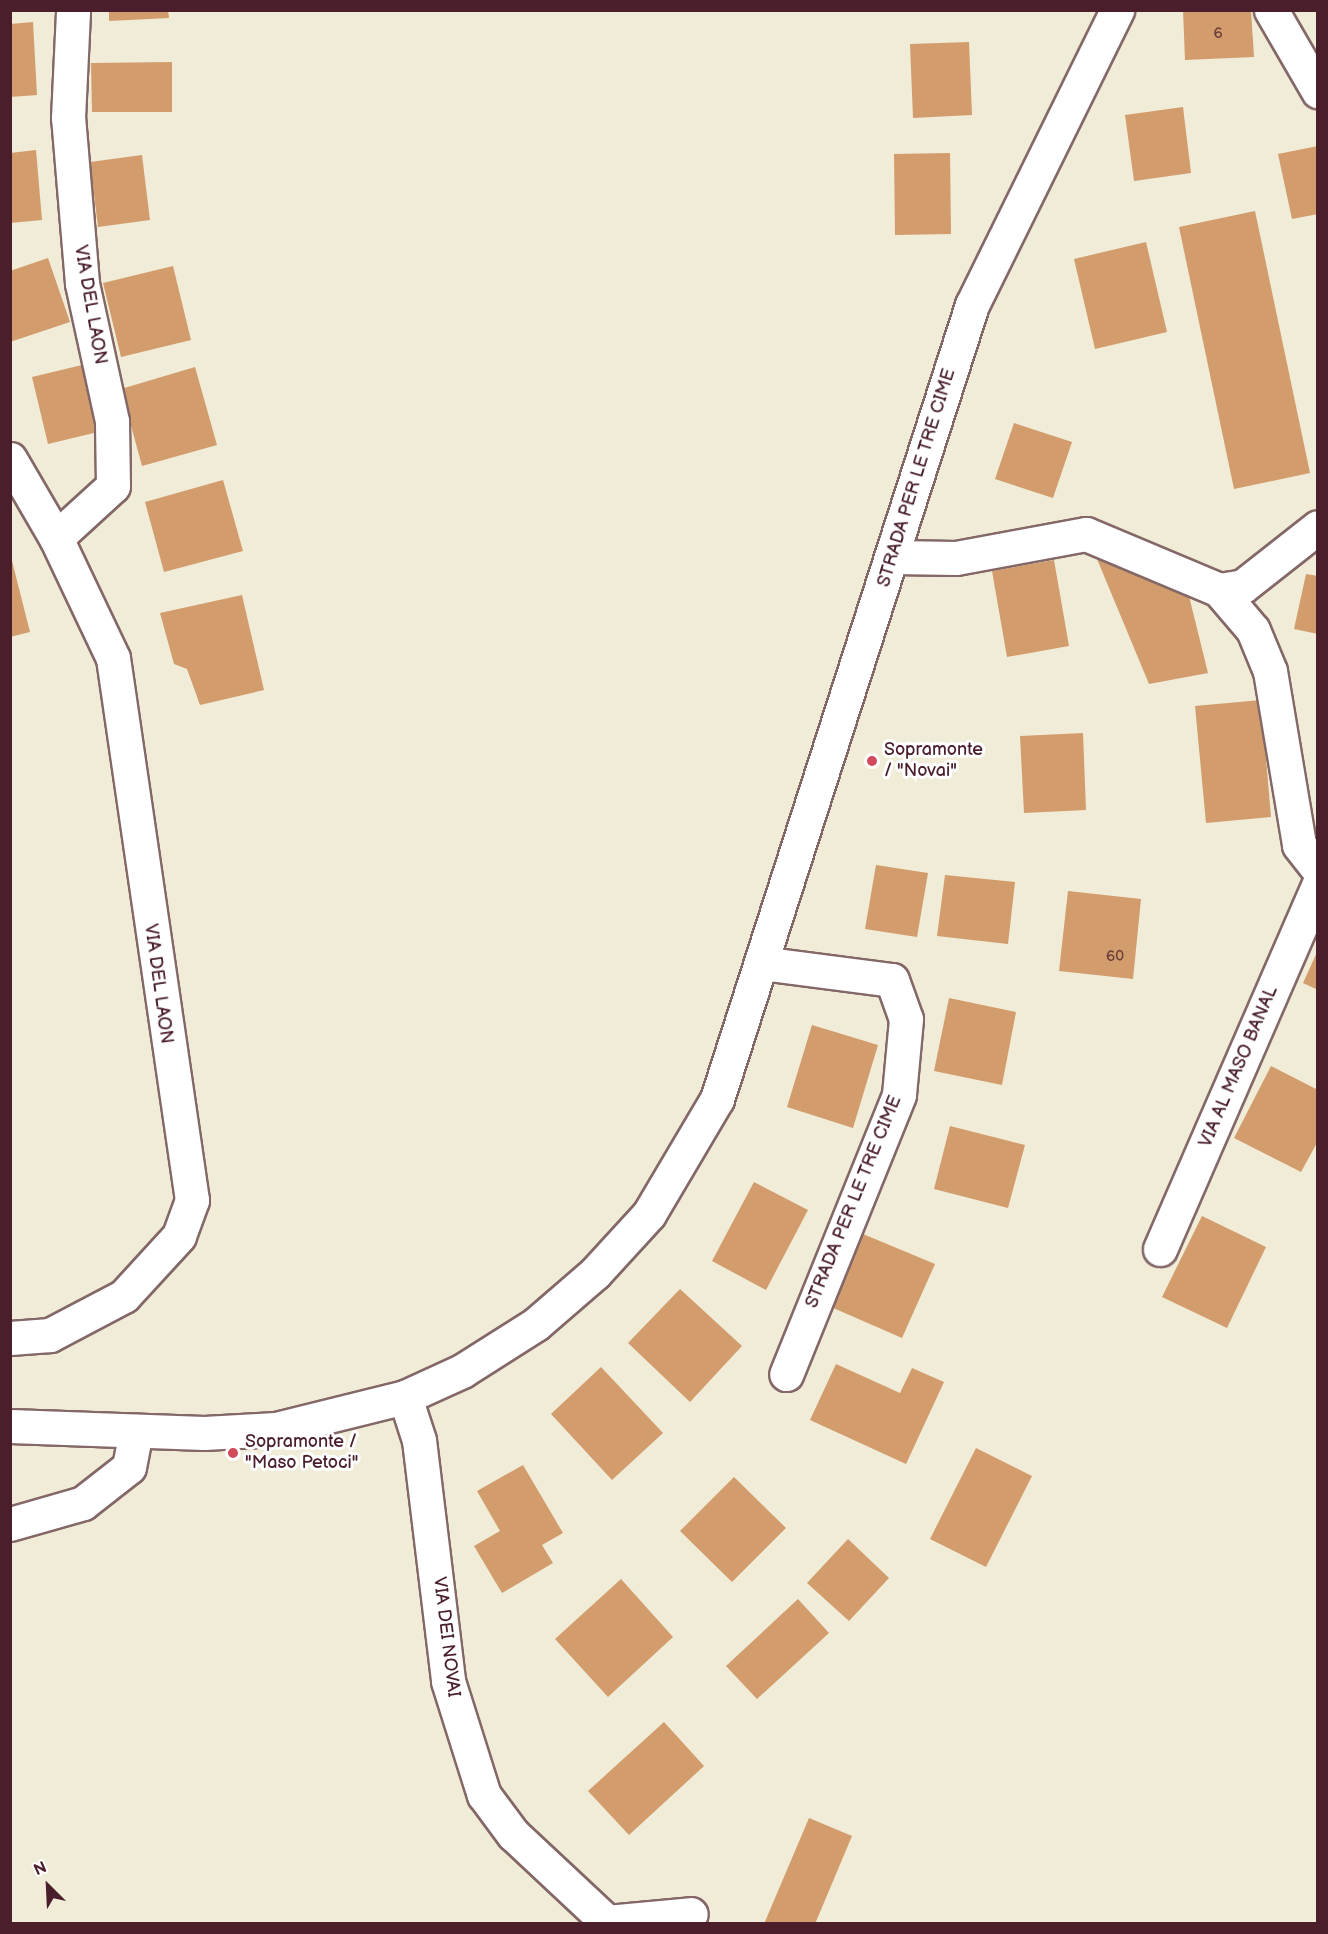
<!DOCTYPE html>
<style>
body{margin:0}
#map{position:relative;width:1328px;height:1934px;overflow:hidden;background:#f0ecd7;font-family:"Balsamiq Sans",sans-serif}
div>[style]{position:absolute}
[style*='--x']{left:calc(var(--x)*1px);top:calc(var(--y)*1px);width:calc(var(--w)*1px);rotate:calc(var(--a)*1deg)}
.building>*{inset:0;background:#d29c6c}
.roads{filter:drop-shadow(2px 0 #846767) drop-shadow(-2px 0 #846767) drop-shadow(0 2px #846767) drop-shadow(0 -2px #846767)}
.minor>*{height:33px;margin:-16.5px;padding:0 16.5px;transform-origin:16.5px;border-radius:16.5px;background:#fff}
.major>*{height:33px;margin:-16.5px;padding:0 16.5px;transform-origin:16.5px;border-radius:16.5px;background:#fff}
.dots>*{width:16px;height:16px;translate:-50% -50%;box-sizing:border-box;border:3px solid #fff;border-radius:50%}
span{translate:-50% -50%;white-space:nowrap;text-align:center;line-height:1.15;-webkit-text-stroke:6px #fff;paint-order:stroke}
.number-label{font-size:15px;color:#6c3e3b}
.number-label span{-webkit-text-stroke-width:0}
.street-label{font-size:18px;color:#4a1f2b}
.poi-label{font-size:18px;color:#4a1f2b}
.left{translate:0 -50%;text-align:left}
.frame{position:absolute;inset:0;border:12px solid #4a1f2b;pointer-events:none}
.north{position:absolute;left:18px;top:1856px;width:60px;height:60px;-webkit-text-stroke:4px #fff;paint-order:stroke;rotate:336deg;font-size:16px;font-weight:700;line-height:24px;text-align:center;color:#4a1f2b}
.north::after{content:'';display:block;margin:auto;width:21px;height:27px;background:#4a1f2b;clip-path:polygon(50% 0,100% 100%,50% 72%,0 100%)}
</style>
<div id="map">
<div class="building">
<i style="clip-path:polygon(109px 10px,168px 10px,169px 18px,109px 21px)"></i>
<i style="clip-path:polygon(1183px 10px,1251px 10px,1254px 57px,1185px 60px)"></i>
<i style="clip-path:polygon(33px 22px,37px 95px,10px 97px,10px 24px)"></i>
<i style="clip-path:polygon(969px 42px,972px 115px,913px 118px,910px 44px)"></i>
<i style="clip-path:polygon(172px 62px,172px 112px,92px 112px,91px 63px)"></i>
<i style="clip-path:polygon(1183px 107px,1191px 173px,1134px 181px,1125px 115px)"></i>
<i style="clip-path:polygon(1318px 146px,1318px 214px,1292px 219px,1278px 154px)"></i>
<i style="clip-path:polygon(36px 150px,42px 220px,10px 223px,10px 153px)"></i>
<i style="clip-path:polygon(950px 153px,951px 234px,895px 235px,894px 154px)"></i>
<i style="clip-path:polygon(142px 155px,150px 220px,98px 227px,90px 162px)"></i>
<i style="clip-path:polygon(1255px 211px,1310px 473px,1234px 489px,1179px 227px)"></i>
<i style="clip-path:polygon(1146px 242px,1167px 332px,1095px 349px,1074px 259px)"></i>
<i style="clip-path:polygon(48px 258px,70px 322px,10px 342px,10px 271px)"></i>
<i style="clip-path:polygon(173px 266px,191px 340px,121px 357px,103px 283px)"></i>
<i style="clip-path:polygon(82px 365px,98px 432px,48px 444px,32px 377px)"></i>
<i style="clip-path:polygon(195px 367px,217px 445px,142px 466px,121px 389px)"></i>
<i style="clip-path:polygon(1014px 423px,1072px 442px,1053px 498px,995px 479px)"></i>
<i style="clip-path:polygon(223px 480px,243px 551px,164px 572px,145px 502px)"></i>
<i style="clip-path:polygon(1092px 547px,1189px 596px,1208px 673px,1149px 684px)"></i>
<i style="clip-path:polygon(10px 553px,30px 632px,10px 637px)"></i>
<i style="clip-path:polygon(1054px 560px,1069px 646px,1007px 657px,992px 571px)"></i>
<i style="clip-path:polygon(1306px 574px,1318px 576px,1318px 634px,1294px 629px)"></i>
<i style="clip-path:polygon(242px 595px,264px 690px,200px 705px,187px 669px,174px 664px,160px 613px)"></i>
<i style="clip-path:polygon(1261px 700px,1271px 817px,1206px 823px,1195px 706px)"></i>
<i style="clip-path:polygon(1083px 733px,1086px 810px,1024px 813px,1020px 736px)"></i>
<i style="clip-path:polygon(876px 865px,928px 873px,917px 937px,865px 929px)"></i>
<i style="clip-path:polygon(945px 875px,1015px 882px,1008px 944px,937px 936px)"></i>
<i style="clip-path:polygon(1068px 891px,1141px 899px,1133px 979px,1059px 971px)"></i>
<i style="clip-path:polygon(1318px 950px,1318px 990px,1303px 983px)"></i>
<i style="clip-path:polygon(949px 998px,1016px 1012px,1002px 1085px,934px 1071px)"></i>
<i style="clip-path:polygon(812px 1025px,878px 1045px,853px 1128px,787px 1107px)"></i>
<i style="clip-path:polygon(1271px 1066px,1318px 1090px,1318px 1141px,1301px 1172px,1234px 1138px)"></i>
<i style="clip-path:polygon(950px 1126px,1025px 1145px,1008px 1208px,934px 1189px)"></i>
<i style="clip-path:polygon(754px 1182px,808px 1210px,766px 1290px,712px 1261px)"></i>
<i style="clip-path:polygon(1202px 1216px,1266px 1247px,1227px 1328px,1162px 1297px)"></i>
<i style="clip-path:polygon(863px 1234px,935px 1264px,902px 1338px,831px 1307px)"></i>
<i style="clip-path:polygon(680px 1289px,742px 1346px,690px 1402px,628px 1343px)"></i>
<i style="clip-path:polygon(836px 1364px,900px 1393px,912px 1368px,944px 1382px,906px 1464px,810px 1420px)"></i>
<i style="clip-path:polygon(601px 1367px,663px 1433px,612px 1480px,551px 1414px)"></i>
<i style="clip-path:polygon(976px 1448px,1032px 1476px,986px 1567px,930px 1539px)"></i>
<i style="clip-path:polygon(523px 1465px,563px 1533px,542px 1545px,553px 1563px,502px 1593px,474px 1546px,500px 1531px,477px 1491px)"></i>
<i style="clip-path:polygon(734px 1477px,786px 1528px,732px 1582px,680px 1531px)"></i>
<i style="clip-path:polygon(848px 1539px,889px 1578px,849px 1621px,807px 1583px)"></i>
<i style="clip-path:polygon(621px 1579px,673px 1637px,608px 1697px,555px 1639px)"></i>
<i style="clip-path:polygon(798px 1599px,829px 1633px,757px 1699px,726px 1666px)"></i>
<i style="clip-path:polygon(664px 1722px,704px 1766px,629px 1835px,588px 1791px)"></i>
<i style="clip-path:polygon(809px 1818px,852px 1836px,815px 1924px,764px 1924px)"></i>
</div>
<div class="roads">
<div class="minor">
<i style="--x:1271;--y:10;--w:94;--a:59.9"></i>
<i style="--x:10;--y:459;--w:91;--a:59.8"></i>
<i style="--x:56;--y:538;--w:133;--a:64.6"></i>
<i style="--x:113;--y:658;--w:548;--a:81.71"></i>
<i style="--x:192;--y:1200;--w:38;--a:110"></i>
<i style="--x:179;--y:1236;--w:81;--a:132.5"></i>
<i style="--x:124;--y:1296;--w:84;--a:152.2"></i>
<i style="--x:50;--y:1335;--w:40;--a:175.7"></i>
<i style="--x:56;--y:538;--w:77;--a:-42.4"></i>
<i style="--x:113;--y:486;--w:65;--a:-90.9"></i>
<i style="--x:112;--y:421;--w:141;--a:-102.3"></i>
<i style="--x:82;--y:283;--w:166;--a:-94.8"></i>
<i style="--x:68;--y:118;--w:108;--a:-87.3"></i>
<i style="--x:893;--y:557;--w:63;--a:0.9"></i>
<i style="--x:956;--y:558;--w:132;--a:-10.5"></i>
<i style="--x:1086;--y:534;--w:144;--a:22.8"></i>
<i style="--x:1219;--y:590;--w:24;--a:-9"></i>
<i style="--x:1243;--y:586;--w:95;--a:-38.2"></i>
<i style="--x:1219;--y:590;--w:52;--a:49.6"></i>
<i style="--x:1253;--y:630;--w:44;--a:67.5"></i>
<i style="--x:1270;--y:671;--w:176;--a:80.5"></i>
<i style="--x:1299;--y:845;--w:31;--a:52"></i>
<i style="--x:761;--y:963;--w:132;--a:7.4"></i>
<i style="--x:892;--y:980;--w:41;--a:70.3"></i>
<i style="--x:906;--y:1019;--w:76;--a:95.3"></i>
<i style="--x:899;--y:1095;--w:301;--a:112"></i>
<i style="--x:1160;--y:1249;--w:396;--a:-66.5"></i>
<i style="--x:405;--y:1397;--w:45;--a:72"></i>
<i style="--x:419;--y:1440;--w:243;--a:83.1"></i>
<i style="--x:448;--y:1681;--w:120;--a:72.5"></i>
<i style="--x:484;--y:1795;--w:49;--a:53.4"></i>
<i style="--x:513;--y:1834;--w:129;--a:43.1"></i>
<i style="--x:607;--y:1922;--w:84;--a:-5.4"></i>
<i style="--x:10;--y:1524;--w:76;--a:-16"></i>
<i style="--x:83;--y:1503;--w:58;--a:-38"></i>
<i style="--x:129;--y:1467;--w:37;--a:-79"></i>
</div>
<div class="major">
<i style="--x:10;--y:1426;--w:194;--a:2.1"></i>
<i style="--x:204;--y:1433;--w:72;--a:-3.2"></i>
<i style="--x:276;--y:1429;--w:133;--a:-13.9"></i>
<i style="--x:405;--y:1397;--w:63;--a:-24.5"></i>
<i style="--x:462;--y:1371;--w:88;--a:-32.4"></i>
<i style="--x:536;--y:1324;--w:78;--a:-40.8"></i>
<i style="--x:595;--y:1273;--w:80;--a:-47.5"></i>
<i style="--x:649;--y:1214;--w:134;--a:-59.4"></i>
<i style="--x:717;--y:1099;--w:834;--a:-72.2"></i>
<i style="--x:972;--y:305;--w:329;--a:-63.8"></i>
</div>
</div>
<div class="dots">
<i style="left:872px;top:761px;background:#d1495b"></i>
<i style="left:233px;top:1453px;background:#d1495b"></i>
</div>
<div class="number-label">
<span style="left:1218px;top:34px">6</span>
<span style="left:1115px;top:957px">60</span>
</div>
<div class="street-label">
<span style="left:90px;top:305px;rotate:80deg">VIA DEL LAON</span>
<span style="left:917px;top:478px;rotate:-73deg">STRADA PER LE TRE CIME</span>
<span style="left:158px;top:984px;rotate:82deg">VIA DEL LAON</span>
<span style="left:1239px;top:1067px;rotate:-67deg">VIA AL MASO BANAL</span>
<span style="left:854px;top:1202px;rotate:-68deg">STRADA PER LE TRE CIME</span>
<span style="left:446px;top:1637px;rotate:83deg">VIA DEI NOVAI</span>
</div>
<div class="poi-label">
<span class="left" style="left:884px;top:761px">Sopramonte<br>/ "Novai"</span>
<span class="left" style="left:245px;top:1453px">Sopramonte /<br>"Maso Petoci"</span>
</div>
<div class="frame"></div>
<div class="north">N</div>
</div>
